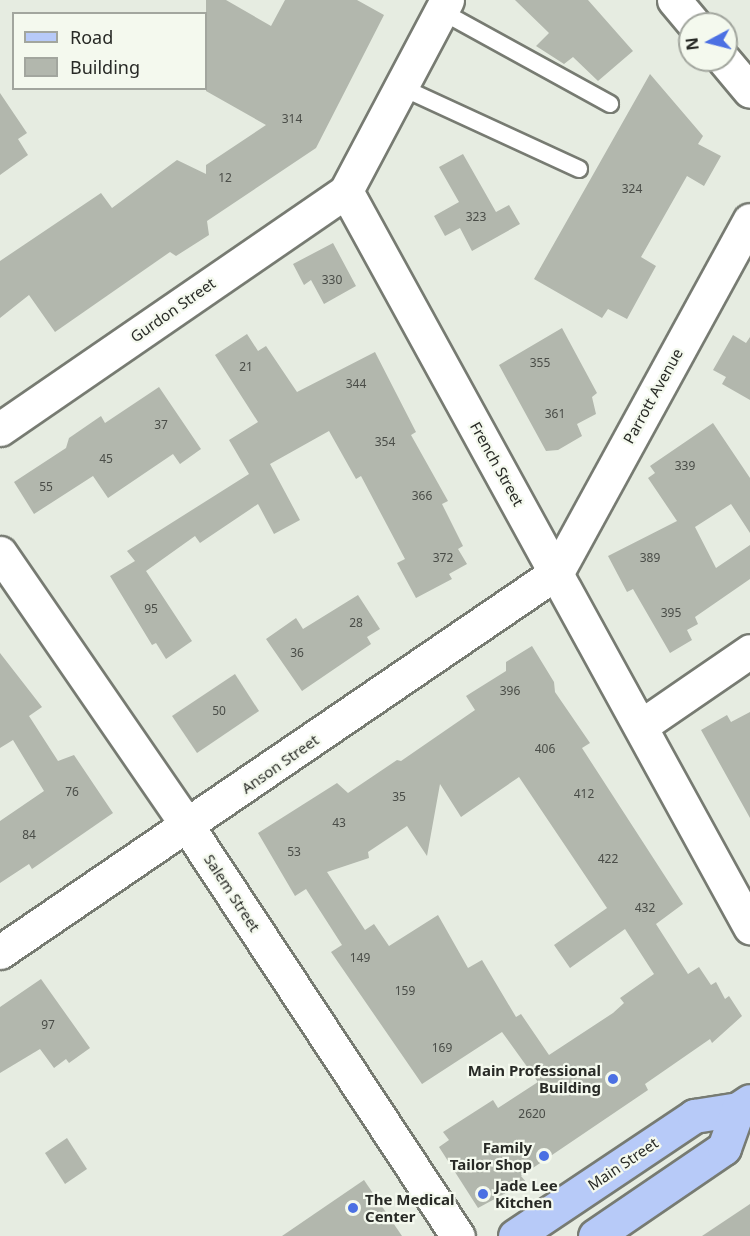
<!DOCTYPE html>
<style>
body{margin:0}
#map{position:relative;width:750px;height:1236px;overflow:hidden;background:#e6ece1;font-family:"Noto Sans",sans-serif}
div>[style]{position:absolute}
[style*='--x']{left:calc(var(--x)*1px);top:calc(var(--y)*1px);width:calc(var(--w)*1px);rotate:calc(var(--a)*1deg)}
.building>*{inset:0;background:#b2b7ad}
.roads{filter:drop-shadow(2px 0 #777b72) drop-shadow(-2px 0 #777b72) drop-shadow(0 2px #777b72) drop-shadow(0 -2px #777b72)}
.lane>*{height:16px;margin:-8px;padding:0 8px;transform-origin:8px;border-radius:8px;background:#fff}
.street>*{height:33px;margin:-16.5px;padding:0 16.5px;transform-origin:16.5px;border-radius:16.5px;background:#fff}
.secondary>*{height:33px;margin:-16.5px;padding:0 16.5px;transform-origin:16.5px;border-radius:16.5px;background:#fff}
.primary>*{height:33px;margin:-16.5px;padding:0 16.5px;transform-origin:16.5px;border-radius:16.5px;background:#b7caf8}
.dots>*{width:16px;height:16px;translate:-50% -50%;box-sizing:border-box;border:3px solid #f4f9ee;border-radius:50%}
span{translate:-50% -50%;white-space:nowrap;text-align:center;line-height:1.15;-webkit-text-stroke:4.5px #f4f9ee;paint-order:stroke}
.number-label{font-size:12px;color:#4a4d48}
.number-label span{-webkit-text-stroke-width:0}
.street-label{font-size:15px;color:#282a26}
.poi-label{font-size:15px;color:#282a26;font-weight:700}
.right{translate:-100% -50%;text-align:right}
.left{translate:0 -50%;text-align:left}
.legend{position:absolute;left:12px;top:12px;width:195px;height:78px;box-sizing:border-box;background:#f4f9ee;border:2px solid #a2a69e;margin:0;padding:8px 10px;list-style:none;font-size:18px;color:#282a26}
.legend li{display:flex;align-items:center;gap:12px;height:30px}
.legend b{width:30px;border:2px solid #a2a69e}
.north{position:absolute;left:678px;top:12px;width:60px;height:60px;box-sizing:border-box;background:#f4f9ee;border:2px solid #a2a69e;border-radius:50%;rotate:263deg;font-size:16px;font-weight:700;line-height:24px;text-align:center;color:#282a26}
.north::after{content:'';display:block;margin:auto;width:21px;height:27px;background:#4b70e3;clip-path:polygon(50% 0,100% 100%,50% 72%,0 100%)}
</style>
<div id="map">
<div class="building">
<i style="clip-path:polygon(206px 0,226px 0,271px 26px,285px 0,357px 0,384px 15px,316px 148px,207px 221px,209px 235px,176px 256px,170px 252px,55px 332px,29px 295px,0 318px,0 261px,101px 193px,112px 208px,177px 160px,206px 174px,206px 165px,266px 125px,206px 91px)"></i>
<i style="clip-path:polygon(515px 0,588px 0,633px 51px,598px 81px,573px 57px,564px 64px,536px 46px,549px 33px)"></i>
<i style="clip-path:polygon(650px 74px,703px 136px,698px 144px,721px 156px,704px 186px,687px 176px,641px 257px,656px 266px,627px 319px,608px 309px,602px 318px,534px 279px)"></i>
<i style="clip-path:polygon(0 93px,27px 133px,18px 139px,28px 155px,0 175px)"></i>
<i style="clip-path:polygon(463px 154px,496px 212px,509px 205px,520px 224px,472px 251px,460px 228px,445px 236px,434px 216px,459px 202px,439px 167px)"></i>
<i style="clip-path:polygon(333px 243px,356px 286px,324px 304px,311px 280px,304px 285px,293px 264px)"></i>
<i style="clip-path:polygon(562px 328px,597px 393px,592px 397px,596px 414px,577px 424px,582px 436px,558px 450px,546px 451px,499px 365px)"></i>
<i style="clip-path:polygon(247px 334px,258px 351px,266px 346px,297px 392px,375px 352px,416px 432px,411px 435px,448px 501px,442px 504px,463px 546px,458px 549px,467px 564px,449px 574px,452px 579px,416px 598px,397px 563px,405px 559px,361px 476px,356px 479px,329px 431px,270px 464px,300px 520px,274px 534px,258px 504px,200px 543px,195px 536px,146px 571px,192px 641px,166px 659px,156px 643px,152px 645px,110px 576px,135px 561px,127px 551px,249px 474px,229px 440px,258px 422px,215px 355px)"></i>
<i style="clip-path:polygon(733px 335px,746px 343px,750px 337px,750px 400px,722px 384px,726px 377px,713px 370px)"></i>
<i style="clip-path:polygon(159px 387px,201px 449px,180px 464px,173px 454px,108px 498px,93px 476px,34px 514px,14px 482px,66px 448px,69px 438px,101px 416px,105px 423px)"></i>
<i style="clip-path:polygon(713px 423px,750px 478px,750px 533px,731px 504px,695px 527px,716px 568px,750px 545px,750px 579px,695px 617px,698px 624px,687px 630px,692px 640px,670px 653px,633px 589px,627px 592px,608px 556px,677px 521px,648px 478px,655px 473px,650px 466px)"></i>
<i style="clip-path:polygon(358px 595px,380px 629px,367px 637px,371px 644px,302px 691px,266px 639px,296px 618px,303px 629px)"></i>
<i style="clip-path:polygon(evenodd,532px 646px,554px 682px,555px 692px,590px 743px,582px 748px,683px 904px,656px 924px,688px 974px,699px 967px,711px 985px,716px 982px,725px 999px,729px 996px,742px 1016px,712px 1043px,710px 1039px,645px 1084px,648px 1090px,521px 1176px,526px 1182px,478px 1208px,439px 1147px,449px 1140px,443px 1132px,493px 1100px,498px 1108px,538px 1082px,502px 1032px,422px 1084px,331px 952px,342px 945px,306px 889px,295px 896px,258px 833px,337px 783px,348px 793px,397px 760px,401px 761px,475px 710px,466px 696px,506px 671px,506px 662px,532px 646px,519px 777px,607px 908px,554px 945px,570px 968px,625px 929px,654px 974px,620px 998px,624px 1003px,613px 1013px,549px 1055px,521px 1014px,516px 1017px,482px 960px,468px 968px,438px 915px,389px 946px,374px 924px,365px 930px,327px 872px,369px 858px,368px 852px,407px 826px,427px 856px,440px 784px,461px 817px,519px 777px)"></i>
<i style="clip-path:polygon(0 653px,42px 707px,29px 716px,58px 761px,74px 755px,113px 813px,32px 869px,29px 864px,0 883px,0 821px,44px 791px,13px 740px,0 748px)"></i>
<i style="clip-path:polygon(235px 674px,259px 711px,197px 753px,172px 716px)"></i>
<i style="clip-path:polygon(750px 712px,750px 818px,701px 730px,727px 715px,731px 722px)"></i>
<i style="clip-path:polygon(41px 979px,90px 1048px,69px 1063px,66px 1059px,54px 1068px,40px 1049px,0 1073px,0 1007px)"></i>
<i style="clip-path:polygon(67px 1138px,87px 1169px,65px 1184px,45px 1153px)"></i>
<i style="clip-path:polygon(364px 1180px,402px 1236px,282px 1236px)"></i>
<i style="clip-path:polygon(750px 1204px,750px 1236px,702px 1236px)"></i>
</div>
<div class="roads">
<div class="lane">
<i style="--x:441;--y:11;--w:193;--a:28.8"></i>
<i style="--x:401;--y:87;--w:196;--a:24.7"></i>
</div>
<div class="street">
<i style="--x:447;--y:0;--w:216;--a:117.9"></i>
<i style="--x:346;--y:191;--w:840;--a:61.24"></i>
<i style="--x:0;--y:429;--w:420;--a:-34.5"></i>
<i style="--x:0;--y:553;--w:332;--a:55.5"></i>
<i style="--x:188;--y:827;--w:490;--a:56.6"></i>
<i style="--x:641;--y:726;--w:132;--a:-34.5"></i>
<i style="--x:0;--y:952;--w:674;--a:-34.3"></i>
<i style="--x:557;--y:572;--w:401;--a:-61.3"></i>
</div>
<div class="secondary">
<i style="--x:674;--y:0;--w:31;--a:50"></i>
<i style="--x:724;--y:60;--w:40;--a:50"></i>
</div>
<div class="primary">
<i style="--x:515;--y:1236;--w:216;--a:-33.8"></i>
<i style="--x:694;--y:1116;--w:45;--a:-9"></i>
<i style="--x:738;--y:1109;--w:14;--a:-34"></i>
<i style="--x:595;--y:1236;--w:156;--a:-34.3"></i>
<i style="--x:724;--y:1148;--w:41;--a:-70.3"></i>
</div>
</div>
<div class="dots">
<i style="left:613px;top:1079px;background:#4b70e3"></i>
<i style="left:544px;top:1156px;background:#4b70e3"></i>
<i style="left:483px;top:1194px;background:#4b70e3"></i>
<i style="left:353px;top:1208px;background:#4b70e3"></i>
</div>
<div class="number-label">
<span style="left:292px;top:119px">314</span>
<span style="left:225px;top:178px">12</span>
<span style="left:632px;top:189px">324</span>
<span style="left:476px;top:217px">323</span>
<span style="left:332px;top:280px">330</span>
<span style="left:540px;top:363px">355</span>
<span style="left:246px;top:367px">21</span>
<span style="left:356px;top:384px">344</span>
<span style="left:555px;top:414px">361</span>
<span style="left:161px;top:425px">37</span>
<span style="left:385px;top:442px">354</span>
<span style="left:106px;top:459px">45</span>
<span style="left:685px;top:466px">339</span>
<span style="left:46px;top:487px">55</span>
<span style="left:422px;top:496px">366</span>
<span style="left:443px;top:558px">372</span>
<span style="left:650px;top:558px">389</span>
<span style="left:151px;top:609px">95</span>
<span style="left:671px;top:613px">395</span>
<span style="left:356px;top:623px">28</span>
<span style="left:297px;top:653px">36</span>
<span style="left:510px;top:691px">396</span>
<span style="left:219px;top:711px">50</span>
<span style="left:545px;top:749px">406</span>
<span style="left:72px;top:792px">76</span>
<span style="left:584px;top:794px">412</span>
<span style="left:399px;top:797px">35</span>
<span style="left:339px;top:823px">43</span>
<span style="left:29px;top:835px">84</span>
<span style="left:294px;top:852px">53</span>
<span style="left:608px;top:859px">422</span>
<span style="left:645px;top:908px">432</span>
<span style="left:360px;top:958px">149</span>
<span style="left:405px;top:991px">159</span>
<span style="left:48px;top:1025px">97</span>
<span style="left:442px;top:1048px">169</span>
<span style="left:532px;top:1114px">2620</span>
</div>
<div class="street-label">
<span style="left:173px;top:310px;rotate:-35deg">Gurdon Street</span>
<span style="left:653px;top:396px;rotate:-61deg">Parrott Avenue</span>
<span style="left:497px;top:464px;rotate:61deg">French Street</span>
<span style="left:280px;top:764px;rotate:-35deg">Anson Street</span>
<span style="left:232px;top:893px;rotate:57deg">Salem Street</span>
<span style="left:623px;top:1164px;rotate:-34deg">Main Street</span>
</div>
<div class="poi-label">
<span class="right" style="left:601px;top:1079px">Main Professional<br>Building</span>
<span class="right" style="left:532px;top:1156px">Family<br>Tailor Shop</span>
<span class="left" style="left:495px;top:1194px">Jade Lee<br>Kitchen</span>
<span class="left" style="left:365px;top:1208px">The Medical<br>Center</span>
</div>
<ul class="legend">
<li><b style="height:8px;background:#b7caf8"></b>Road</li>
<li><b style="height:16px;background:#b2b7ad"></b>Building</li>
</ul>
<div class="north">N</div>
</div>
